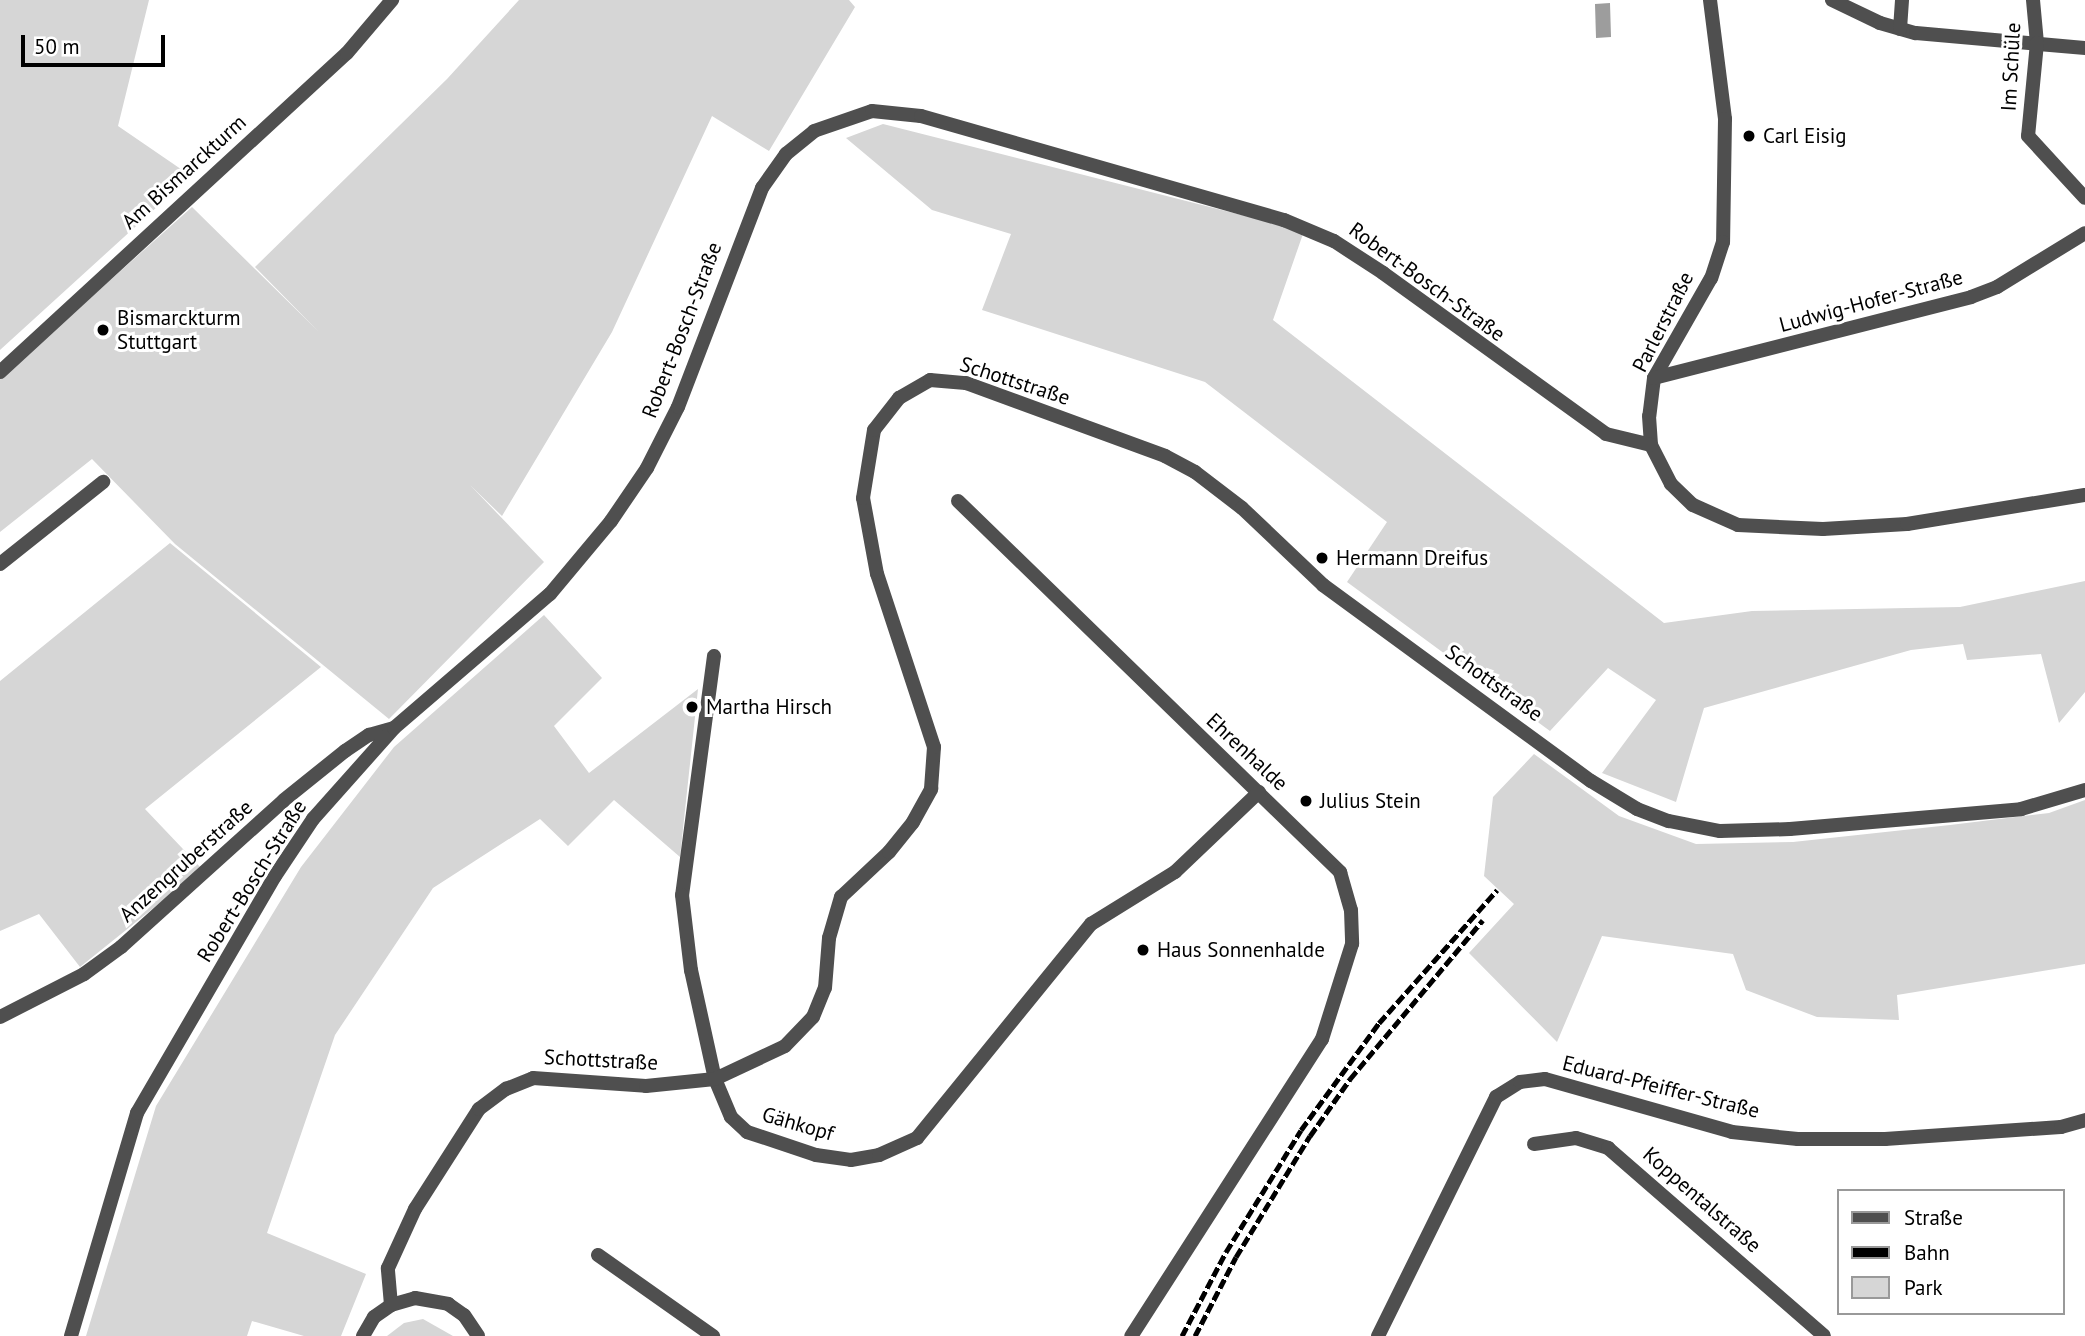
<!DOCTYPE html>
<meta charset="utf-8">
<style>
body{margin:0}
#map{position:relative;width:2085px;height:1336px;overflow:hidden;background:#fff;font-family:"PT Sans",sans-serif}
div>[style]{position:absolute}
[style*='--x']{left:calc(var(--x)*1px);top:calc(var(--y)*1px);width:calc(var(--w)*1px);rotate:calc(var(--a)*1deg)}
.green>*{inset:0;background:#d6d6d6}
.water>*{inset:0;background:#9d9d9d}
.minor>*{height:14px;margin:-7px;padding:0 7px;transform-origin:7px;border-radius:7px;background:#4f4f4f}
.tertiary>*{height:14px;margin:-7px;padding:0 7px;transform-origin:7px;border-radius:7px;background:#4f4f4f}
.rail>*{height:5px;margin-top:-2.5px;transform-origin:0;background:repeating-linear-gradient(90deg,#000 0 10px,transparent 0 13.5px)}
.dots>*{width:19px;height:19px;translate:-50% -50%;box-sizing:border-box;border:4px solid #fff;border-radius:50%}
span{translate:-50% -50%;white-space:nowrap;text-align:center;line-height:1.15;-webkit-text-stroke:6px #fff;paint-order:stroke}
.street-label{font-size:21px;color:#000}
.poi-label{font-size:21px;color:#000}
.left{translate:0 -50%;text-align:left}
.legend{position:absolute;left:1837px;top:1189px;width:228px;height:126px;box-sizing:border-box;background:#fff;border:2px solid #999;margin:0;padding:9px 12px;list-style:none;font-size:21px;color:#000}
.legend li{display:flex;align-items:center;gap:14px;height:35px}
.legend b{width:35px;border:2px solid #999}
.scale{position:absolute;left:21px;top:35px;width:144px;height:32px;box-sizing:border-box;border:4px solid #000;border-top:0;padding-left:9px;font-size:21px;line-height:24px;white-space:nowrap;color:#000;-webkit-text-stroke:5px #fff;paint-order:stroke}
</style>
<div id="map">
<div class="green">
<i style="clip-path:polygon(0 0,149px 0,118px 126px,191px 176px,0 350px)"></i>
<i style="clip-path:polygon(519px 0,849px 0,855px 7px,769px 151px,712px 116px,612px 332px,502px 516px,470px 485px,544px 562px,389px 719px,175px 544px,92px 459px,0 532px,0 379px,192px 207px,318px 331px,255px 267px,447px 79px)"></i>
<i style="clip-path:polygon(883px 124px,1304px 231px,1273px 320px,1664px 623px,1752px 611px,1960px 607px,2085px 581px,2085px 692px,2059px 723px,2041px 654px,1967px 660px,1963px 644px,1911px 650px,1704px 708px,1676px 802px,1602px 773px,1656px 700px,1608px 668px,1550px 731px,1347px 582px,1387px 522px,1205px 382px,982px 310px,1011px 234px,932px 210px,846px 138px)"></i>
<i style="clip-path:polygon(170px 543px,321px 667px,145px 809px,202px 869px,80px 967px,39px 914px,0 931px,0 681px)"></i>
<i style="clip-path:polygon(544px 615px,602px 678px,554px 726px,589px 773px,698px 689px,680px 857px,614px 800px,568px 846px,540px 819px,433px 888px,335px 1035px,267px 1233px,366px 1274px,341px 1336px,304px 1336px,252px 1321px,247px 1336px,86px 1336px,156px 1106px,301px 867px,394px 747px)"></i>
<i style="clip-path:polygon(1534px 754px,1619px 816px,1696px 844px,1793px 842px,1950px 825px,2049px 813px,2085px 800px,2085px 964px,1897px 995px,1899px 1020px,1817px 1017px,1746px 990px,1733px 954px,1602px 936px,1557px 1042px,1469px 953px,1514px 904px,1484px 876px,1493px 797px)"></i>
<i style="clip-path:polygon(423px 1319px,453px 1336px,387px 1336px,404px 1323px)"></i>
</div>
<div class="water">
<i style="clip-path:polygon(1610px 3px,1611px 37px,1596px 38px,1595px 4px)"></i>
</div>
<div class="minor">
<i style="--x:1710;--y:0;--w:120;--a:82.8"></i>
<i style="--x:1725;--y:119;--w:123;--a:90.9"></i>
<i style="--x:1723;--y:242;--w:38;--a:108"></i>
<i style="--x:1711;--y:278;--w:115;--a:119.7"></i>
<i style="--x:1654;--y:378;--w:38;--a:97"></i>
<i style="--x:1649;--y:416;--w:29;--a:86"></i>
<i style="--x:1651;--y:445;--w:44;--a:62.9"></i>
<i style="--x:1671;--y:484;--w:30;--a:44"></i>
<i style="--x:1693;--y:505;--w:49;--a:24"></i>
<i style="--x:1738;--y:525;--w:85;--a:2.7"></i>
<i style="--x:1823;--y:529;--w:84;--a:-3.4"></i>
<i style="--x:1907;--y:524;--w:180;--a:-9.3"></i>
<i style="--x:1832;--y:0;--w:53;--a:25.6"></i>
<i style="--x:1880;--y:23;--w:37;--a:16"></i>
<i style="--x:1916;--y:33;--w:170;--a:5.1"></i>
<i style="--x:2033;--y:0;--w:43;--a:84.7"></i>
<i style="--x:2037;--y:43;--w:93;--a:95.5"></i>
<i style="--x:2028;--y:136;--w:84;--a:47.4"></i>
<i style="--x:1900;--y:29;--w:29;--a:-86"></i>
<i style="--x:0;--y:372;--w:471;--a:-42.6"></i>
<i style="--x:347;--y:53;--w:70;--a:-49.7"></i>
<i style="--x:1654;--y:378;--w:327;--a:-14.3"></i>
<i style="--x:1971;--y:297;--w:28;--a:-21"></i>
<i style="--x:1997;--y:287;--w:103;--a:-31.5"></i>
<i style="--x:958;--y:501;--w:533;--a:44.16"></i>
<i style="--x:1340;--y:872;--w:40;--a:74"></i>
<i style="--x:1351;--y:910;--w:34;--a:88"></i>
<i style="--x:1352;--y:944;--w:100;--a:107.5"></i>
<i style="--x:1322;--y:1039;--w:353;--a:122.7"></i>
<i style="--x:0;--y:564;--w:132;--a:-38.5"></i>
<i style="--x:714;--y:656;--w:241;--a:97.6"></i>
<i style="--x:682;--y:895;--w:76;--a:83.2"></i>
<i style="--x:691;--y:970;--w:112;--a:77.6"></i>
<i style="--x:715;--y:1079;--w:41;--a:67.2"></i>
<i style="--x:731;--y:1117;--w:22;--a:43"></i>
<i style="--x:747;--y:1132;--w:73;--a:18.4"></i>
<i style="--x:816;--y:1155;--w:35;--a:8"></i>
<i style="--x:851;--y:1160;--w:28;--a:-10"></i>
<i style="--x:879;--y:1155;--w:42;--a:-24.1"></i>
<i style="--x:917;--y:1138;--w:276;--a:-50.9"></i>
<i style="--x:1091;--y:924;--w:99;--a:-31.8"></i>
<i style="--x:1175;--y:872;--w:116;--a:-43.6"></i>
<i style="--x:0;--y:1017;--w:94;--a:-27.1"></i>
<i style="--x:84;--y:974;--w:46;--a:-36.1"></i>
<i style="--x:121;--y:947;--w:219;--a:-42"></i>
<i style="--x:284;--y:800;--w:78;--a:-38.8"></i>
<i style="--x:345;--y:751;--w:29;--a:-34"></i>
<i style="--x:369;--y:735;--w:25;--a:-16"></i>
<i style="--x:1534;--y:1144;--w:42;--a:-8.1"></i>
<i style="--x:1576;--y:1138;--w:34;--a:17"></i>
<i style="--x:1608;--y:1148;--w:286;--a:41"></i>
<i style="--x:598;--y:1255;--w:141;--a:35.2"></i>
<i style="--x:391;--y:1305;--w:37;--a:-95"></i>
<i style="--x:388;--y:1268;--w:65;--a:-65.4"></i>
<i style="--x:415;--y:1209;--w:119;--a:-57.4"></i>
<i style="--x:479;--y:1109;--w:34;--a:-37"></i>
<i style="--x:506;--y:1089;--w:29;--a:-22"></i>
<i style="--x:533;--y:1078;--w:113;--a:4"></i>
<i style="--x:646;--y:1086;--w:69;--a:-5.8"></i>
<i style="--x:715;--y:1079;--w:77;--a:-25.2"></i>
<i style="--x:785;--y:1046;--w:40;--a:-46"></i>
<i style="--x:813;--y:1017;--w:31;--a:-68"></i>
<i style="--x:825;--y:988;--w:50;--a:-85.4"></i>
<i style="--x:829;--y:938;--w:43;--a:-73.7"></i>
<i style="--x:841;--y:897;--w:66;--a:-43.2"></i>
<i style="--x:889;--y:852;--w:38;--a:-51"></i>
<i style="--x:913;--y:822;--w:38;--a:-61"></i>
<i style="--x:931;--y:789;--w:42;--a:-85.9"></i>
<i style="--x:934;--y:747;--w:182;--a:-108.2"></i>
<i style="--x:877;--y:574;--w:77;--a:-100.4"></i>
<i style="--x:863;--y:498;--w:69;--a:-80.8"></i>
<i style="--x:874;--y:430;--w:41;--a:-52"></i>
<i style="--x:899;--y:398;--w:36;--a:-30"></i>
<i style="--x:930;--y:380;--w:36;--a:5"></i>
<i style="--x:966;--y:383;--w:212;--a:20.1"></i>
<i style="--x:1165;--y:456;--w:34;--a:28"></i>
<i style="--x:1195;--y:472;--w:59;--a:37.5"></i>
<i style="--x:1242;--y:508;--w:112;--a:43.5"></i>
<i style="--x:1323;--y:585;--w:332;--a:36.2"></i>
<i style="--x:1591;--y:781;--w:54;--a:31.3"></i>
<i style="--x:1637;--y:809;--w:34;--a:21"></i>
<i style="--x:1669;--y:821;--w:52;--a:11.1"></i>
<i style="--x:1720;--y:831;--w:70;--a:-1.6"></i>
<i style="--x:1790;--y:829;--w:232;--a:-4.9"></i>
<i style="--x:2021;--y:809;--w:67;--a:-16.5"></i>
<i style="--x:71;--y:1336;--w:233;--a:-73.5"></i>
<i style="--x:137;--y:1113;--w:274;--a:-59.8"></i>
<i style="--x:275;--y:876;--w:69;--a:-56.3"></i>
<i style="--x:313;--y:819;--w:122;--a:-48.3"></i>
<i style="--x:394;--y:728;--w:206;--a:-40.7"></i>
<i style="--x:550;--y:594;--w:95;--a:-50.1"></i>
<i style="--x:611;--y:521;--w:64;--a:-55.8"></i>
<i style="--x:647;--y:468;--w:68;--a:-63.1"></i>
<i style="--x:678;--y:407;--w:235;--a:-69"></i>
<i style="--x:762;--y:188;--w:42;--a:-54.8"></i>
<i style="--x:786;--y:154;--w:36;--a:-39"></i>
<i style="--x:814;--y:131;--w:61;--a:-19"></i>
<i style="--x:872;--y:111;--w:49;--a:5.8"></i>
<i style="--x:921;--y:116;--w:378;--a:16"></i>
<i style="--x:1284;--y:220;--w:54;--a:22.8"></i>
<i style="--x:1334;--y:241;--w:59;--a:33.1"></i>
<i style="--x:1383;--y:273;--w:275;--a:35.8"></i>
<i style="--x:1606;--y:434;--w:46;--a:13.7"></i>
<i style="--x:1378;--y:1336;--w:267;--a:-63.7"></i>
<i style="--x:1496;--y:1097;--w:28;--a:-32"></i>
<i style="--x:1520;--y:1082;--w:25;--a:-7"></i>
<i style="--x:1545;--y:1079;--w:194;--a:15.8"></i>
<i style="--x:1732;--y:1132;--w:66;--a:6.1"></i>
<i style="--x:1798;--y:1139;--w:87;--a:0"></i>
<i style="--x:1885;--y:1139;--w:176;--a:-3.9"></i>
<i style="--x:2061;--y:1127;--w:25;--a:-16"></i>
</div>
<div class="tertiary">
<i style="--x:363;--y:1336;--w:22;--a:-60"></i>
<i style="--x:374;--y:1317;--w:21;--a:-35"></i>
<i style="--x:391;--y:1305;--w:25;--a:-16"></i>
<i style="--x:415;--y:1298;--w:34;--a:10"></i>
<i style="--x:448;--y:1304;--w:19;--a:35"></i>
<i style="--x:464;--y:1315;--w:25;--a:56"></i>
</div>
<div class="rail">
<i style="--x:1182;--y:1336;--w:95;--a:-62.4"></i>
<i style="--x:1226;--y:1252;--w:143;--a:-58.4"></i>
<i style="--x:1301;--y:1130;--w:132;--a:-53.9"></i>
<i style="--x:1379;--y:1023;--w:178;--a:-48.4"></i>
<i style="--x:1195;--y:1336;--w:89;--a:-62.6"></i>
<i style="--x:1236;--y:1257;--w:142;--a:-58.6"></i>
<i style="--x:1310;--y:1136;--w:70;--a:-54.9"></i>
<i style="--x:1350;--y:1079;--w:207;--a:-50.1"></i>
</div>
<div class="dots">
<i style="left:1749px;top:136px;background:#000"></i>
<i style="left:103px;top:330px;background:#000"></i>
<i style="left:1322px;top:558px;background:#000"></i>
<i style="left:692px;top:707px;background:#000"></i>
<i style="left:1306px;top:801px;background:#000"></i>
<i style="left:1143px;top:950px;background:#000"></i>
</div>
<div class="street-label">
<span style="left:2011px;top:67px;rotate:-87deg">Im Schüle</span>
<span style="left:184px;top:172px;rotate:-42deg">Am Bismarckturm</span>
<span style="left:1427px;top:282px;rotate:36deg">Robert-Bosch-Straße</span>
<span style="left:1871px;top:301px;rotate:-15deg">Ludwig-Hofer-Straße</span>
<span style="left:1663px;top:322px;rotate:-63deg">Parlerstraße</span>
<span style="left:682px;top:330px;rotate:-69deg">Robert-Bosch-Straße</span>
<span style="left:1015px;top:381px;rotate:18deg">Schottstraße</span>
<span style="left:1494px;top:683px;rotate:36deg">Schottstraße</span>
<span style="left:1247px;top:752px;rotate:43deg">Ehrenhalde</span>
<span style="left:186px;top:861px;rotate:-42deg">Anzengruberstraße</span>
<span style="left:252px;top:881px;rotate:-58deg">Robert-Bosch-Straße</span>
<span style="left:601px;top:1060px;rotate:3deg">Schottstraße</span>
<span style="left:1661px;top:1087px;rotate:14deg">Eduard-Pfeiffer-Straße</span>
<span style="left:798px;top:1124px;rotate:16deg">Gähkopf</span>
<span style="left:1702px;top:1200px;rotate:41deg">Koppentalstraße</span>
</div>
<div class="poi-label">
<span class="left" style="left:1763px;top:136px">Carl Eisig</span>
<span class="left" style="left:117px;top:330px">Bismarckturm<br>Stuttgart</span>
<span class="left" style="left:1336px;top:558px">Hermann Dreifus</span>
<span class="left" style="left:706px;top:707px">Martha Hirsch</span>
<span class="left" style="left:1320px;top:801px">Julius Stein</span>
<span class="left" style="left:1157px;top:950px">Haus Sonnenhalde</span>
</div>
<ul class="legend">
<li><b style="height:9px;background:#4f4f4f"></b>Straße</li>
<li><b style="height:9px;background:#000"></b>Bahn</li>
<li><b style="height:19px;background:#d6d6d6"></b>Park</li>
</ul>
<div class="scale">50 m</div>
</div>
